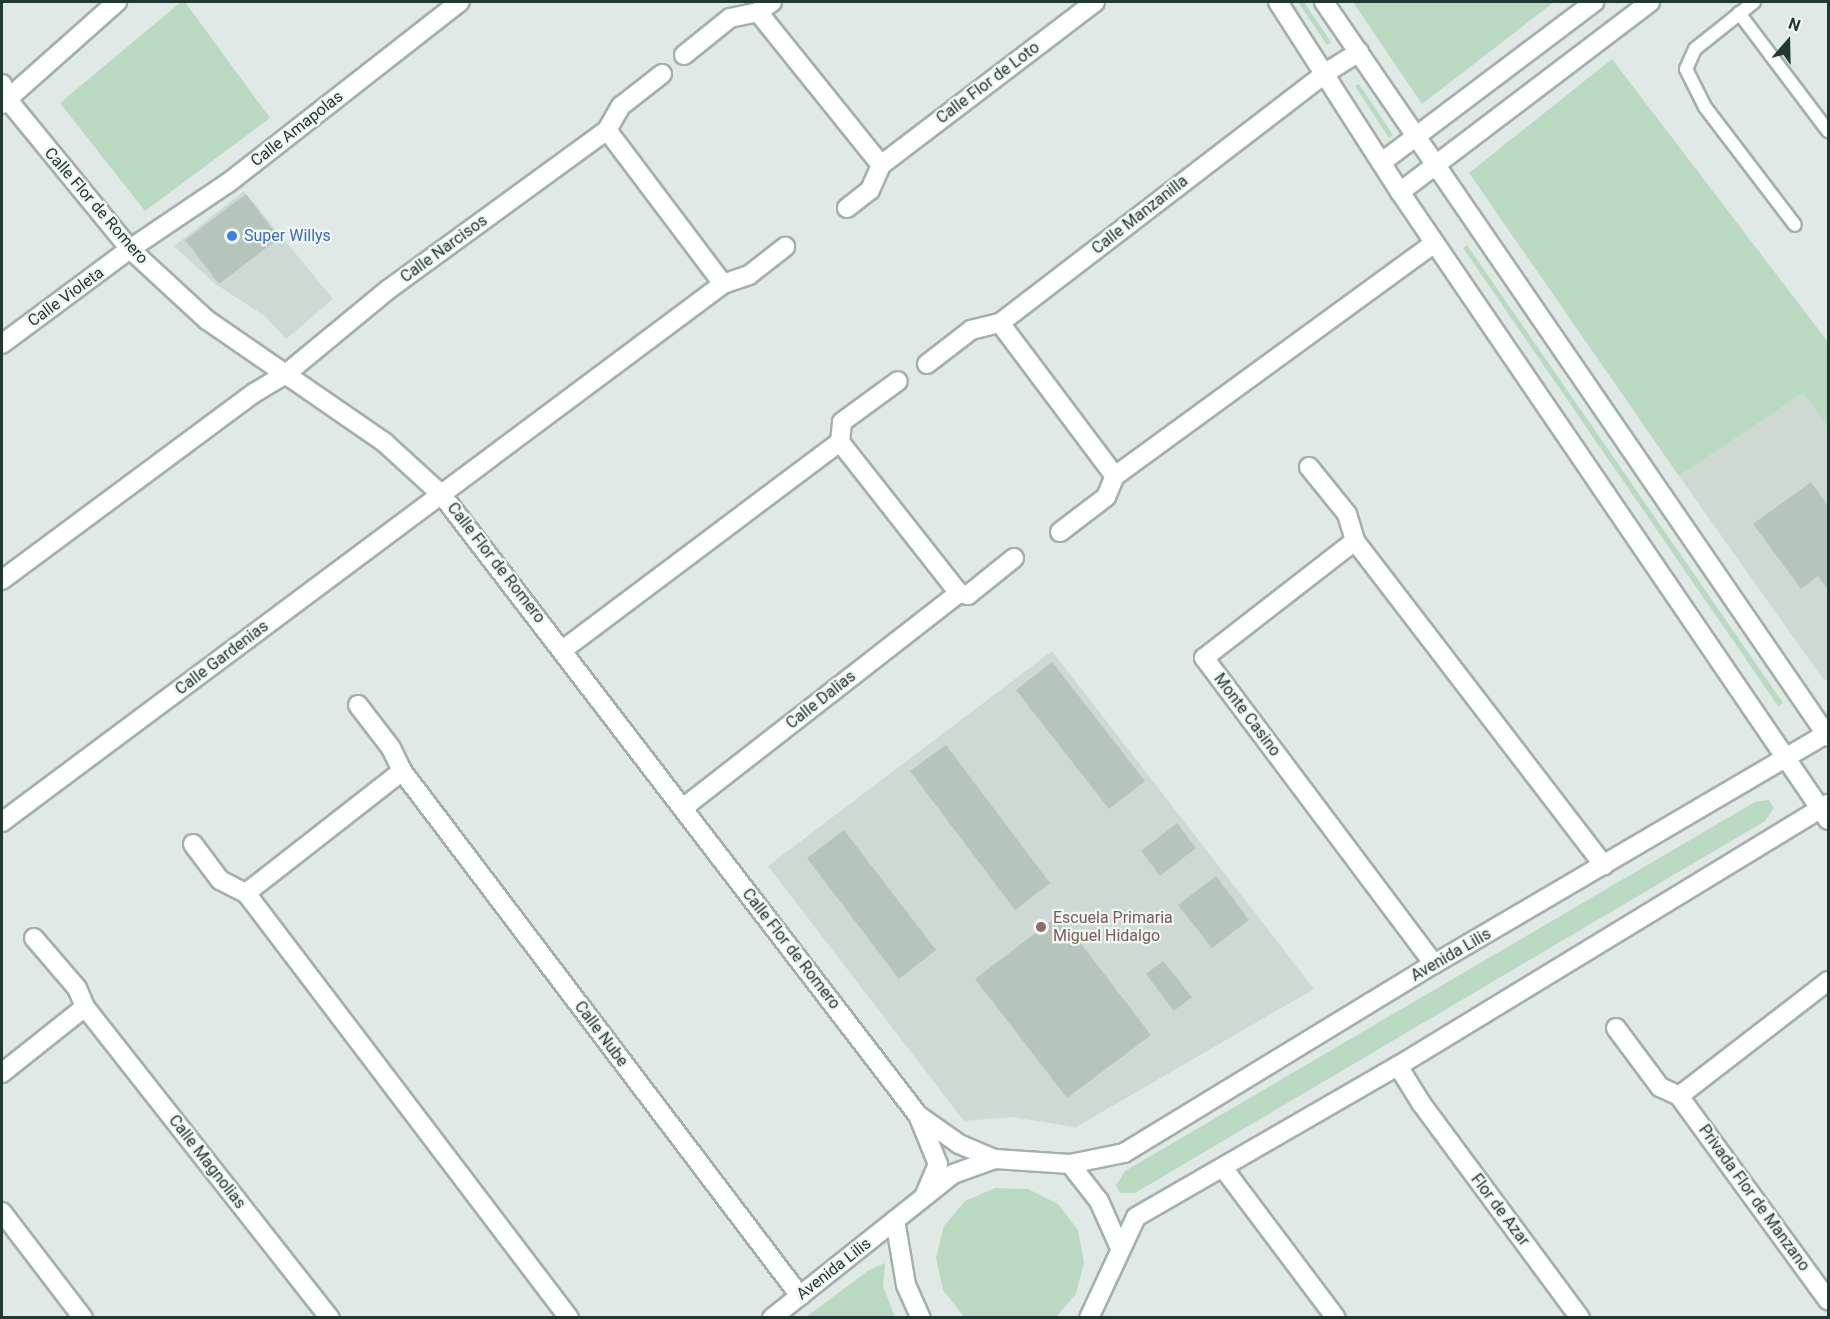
<!DOCTYPE html>
<style>
body{margin:0}
#map{position:relative;width:1830px;height:1319px;overflow:hidden;background:#e0e9e5;font-family:Roboto,sans-serif}
div>[style]{position:absolute}
[style*='--x']{left:calc(var(--x)*1px);top:calc(var(--y)*1px);width:calc(var(--w)*1px);rotate:calc(var(--a)*1deg)}
.built>*{inset:0;background:#ced9d4}
.green>*{inset:0;background:#bad9c3}
.building>*{inset:0;background:#b6c4be}
.roads{filter:drop-shadow(2px 0 #a3b0ac) drop-shadow(-2px 0 #a3b0ac) drop-shadow(0 2px #a3b0ac) drop-shadow(0 -2px #a3b0ac)}
.lane>*{height:12px;margin:-6px;padding:0 6px;transform-origin:6px;border-radius:6px;background:#fff}
.street>*{height:18px;margin:-9px;padding:0 9px;transform-origin:9px;border-radius:9px;background:#fff}
.secondary>*{height:18px;margin:-9px;padding:0 9px;transform-origin:9px;border-radius:9px;background:#fff}
.dots>*{width:16px;height:16px;translate:-50% -50%;box-sizing:border-box;border:3px solid #f0f6f3;border-radius:50%}
span{translate:-50% -50%;white-space:nowrap;text-align:center;line-height:1.15;-webkit-text-stroke:4.5px #f0f6f3;paint-order:stroke}
.street-label{font-size:16px;color:#223832}
.shop-label{font-size:16px;color:#366cbe}
.left{translate:0 -50%;text-align:left}
.education-label{font-size:16px;color:#785e54}
.frame{position:absolute;inset:0;border:3px solid #223832;pointer-events:none}
.north{position:absolute;left:1758px;top:12px;width:60px;height:60px;-webkit-text-stroke:4px #f0f6f3;paint-order:stroke;rotate:20deg;font-size:16px;font-weight:700;line-height:24px;text-align:center;color:#223832}
.north::after{content:'';display:block;margin:auto;width:21px;height:27px;background:#223832;clip-path:polygon(50% 0,100% 100%,50% 72%,0 100%)}
</style>
<div id="map">
<div class="built">
<i style="clip-path:polygon(244px 191px,333px 299px,286px 339px,265px 316px,214px 283px,174px 246px)"></i>
<i style="clip-path:polygon(1803px 393px,1828px 427px,1828px 680px,1823px 679px,1679px 476px)"></i>
<i style="clip-path:polygon(1052px 651px,1314px 989px,1076px 1127px,1012px 1117px,964px 1121px,768px 866px)"></i>
</div>
<div class="green">
<i style="clip-path:polygon(181px 2px,185px 2px,270px 118px,145px 211px,60px 103px)"></i>
<i style="clip-path:polygon(1298px 2px,1304px 2px,1331px 42px,1327px 45px)"></i>
<i style="clip-path:polygon(1353px 2px,1554px 2px,1422px 104px)"></i>
<i style="clip-path:polygon(1612px 59px,1828px 342px,1828px 427px,1803px 393px,1679px 476px,1469px 173px)"></i>
<i style="clip-path:polygon(1359px 84px,1393px 135px,1389px 138px,1355px 86px)"></i>
<i style="clip-path:polygon(1467px 245px,1783px 703px,1778px 706px,1463px 248px)"></i>
<i style="clip-path:polygon(1769px 800px,1774px 808px,1765px 821px,1135px 1193px,1120px 1193px,1116px 1185px,1125px 1171px,1755px 802px)"></i>
<i style="clip-path:polygon(995px 1188px,1028px 1189px,1058px 1204px,1078px 1230px,1084px 1262px,1076px 1294px,1056px 1317px,964px 1317px,943px 1290px,936px 1258px,944px 1226px,965px 1201px)"></i>
<i style="clip-path:polygon(885px 1263px,883px 1286px,895px 1317px,806px 1317px,869px 1270px)"></i>
</div>
<div class="building">
<i style="clip-path:polygon(246px 194px,279px 238px,219px 284px,185px 240px)"></i>
<i style="clip-path:polygon(1811px 482px,1828px 506px,1828px 590px,1818px 576px,1801px 589px,1753px 524px)"></i>
<i style="clip-path:polygon(1052px 662px,1145px 781px,1109px 809px,1016px 690px)"></i>
<i style="clip-path:polygon(946px 745px,1050px 883px,1015px 910px,910px 771px)"></i>
<i style="clip-path:polygon(1177px 823px,1196px 848px,1160px 876px,1141px 851px)"></i>
<i style="clip-path:polygon(844px 830px,936px 950px,899px 979px,807px 858px)"></i>
<i style="clip-path:polygon(1216px 876px,1249px 920px,1212px 948px,1178px 905px)"></i>
<i style="clip-path:polygon(1059px 915px,1151px 1035px,1067px 1098px,975px 979px)"></i>
<i style="clip-path:polygon(1163px 961px,1192px 997px,1174px 1011px,1146px 974px)"></i>
</div>
<div class="roads">
<div class="lane">
<i style="--x:1754;--y:2;--w:75;--a:141.5"></i>
<i style="--x:1695;--y:49;--w:22;--a:114"></i>
<i style="--x:1686;--y:69;--w:42;--a:63.4"></i>
<i style="--x:1705;--y:107;--w:148;--a:52.7"></i>
<i style="--x:1739;--y:13;--w:148;--a:53"></i>
</div>
<div class="street">
<i style="--x:772;--y:2;--w:17;--a:144"></i>
<i style="--x:758;--y:12;--w:196;--a:51.2"></i>
<i style="--x:881;--y:165;--w:269;--a:-37.3"></i>
<i style="--x:684;--y:55;--w:59;--a:-38.8"></i>
<i style="--x:730;--y:18;--w:29;--a:-12"></i>
<i style="--x:1327;--y:72;--w:412;--a:142.5"></i>
<i style="--x:1000;--y:323;--w:191;--a:53.1"></i>
<i style="--x:1115;--y:476;--w:395;--a:-36.1"></i>
<i style="--x:2;--y:104;--w:154;--a:-41.6"></i>
<i style="--x:607;--y:130;--w:28;--a:-60"></i>
<i style="--x:621;--y:106;--w:52;--a:-38"></i>
<i style="--x:1382;--y:162;--w:266;--a:-37"></i>
<i style="--x:1400;--y:192;--w:314;--a:-37.2"></i>
<i style="--x:847;--y:208;--w:29;--a:-38"></i>
<i style="--x:870;--y:190;--w:27;--a:-66"></i>
<i style="--x:723;--y:284;--w:28;--a:-19"></i>
<i style="--x:749;--y:275;--w:46;--a:-37.9"></i>
<i style="--x:2;--y:344;--w:159;--a:-36.6"></i>
<i style="--x:130;--y:249;--w:118;--a:-34"></i>
<i style="--x:228;--y:183;--w:294;--a:-38"></i>
<i style="--x:927;--y:364;--w:56;--a:-37.7"></i>
<i style="--x:971;--y:330;--w:30;--a:-14"></i>
<i style="--x:840;--y:442;--w:20;--a:-84"></i>
<i style="--x:842;--y:422;--w:69;--a:-36.2"></i>
<i style="--x:1309;--y:467;--w:60;--a:51"></i>
<i style="--x:1347;--y:514;--w:28;--a:73"></i>
<i style="--x:1060;--y:532;--w:58;--a:-37.3"></i>
<i style="--x:1106;--y:497;--w:23;--a:-67"></i>
<i style="--x:2;--y:580;--w:314;--a:-36.6"></i>
<i style="--x:254;--y:393;--w:39;--a:-31"></i>
<i style="--x:287;--y:373;--w:132;--a:-39.5"></i>
<i style="--x:389;--y:289;--w:270;--a:-36.1"></i>
<i style="--x:607;--y:130;--w:193;--a:53"></i>
<i style="--x:723;--y:284;--w:900;--a:143.27"></i>
<i style="--x:959;--y:593;--w:9;--a:13"></i>
<i style="--x:968;--y:595;--w:59;--a:-38.8"></i>
<i style="--x:564;--y:649;--w:345;--a:-36.9"></i>
<i style="--x:840;--y:442;--w:192;--a:51.8"></i>
<i style="--x:959;--y:593;--w:350;--a:142.1"></i>
<i style="--x:358;--y:705;--w:54;--a:52.5"></i>
<i style="--x:391;--y:748;--w:25;--a:64"></i>
<i style="--x:193;--y:844;--w:45;--a:53.1"></i>
<i style="--x:220;--y:880;--w:29;--a:27"></i>
<i style="--x:34;--y:938;--w:66;--a:49.3"></i>
<i style="--x:77;--y:988;--w:21;--a:67"></i>
<i style="--x:1434;--y:964;--w:383;--a:-126.9"></i>
<i style="--x:1204;--y:658;--w:191;--a:-37.8"></i>
<i style="--x:1355;--y:541;--w:409;--a:52.5"></i>
<i style="--x:1828;--y:981;--w:188;--a:142.3"></i>
<i style="--x:1679;--y:1096;--w:253;--a:53.9"></i>
<i style="--x:1616;--y:1028;--w:74;--a:53.3"></i>
<i style="--x:1660;--y:1087;--w:21;--a:25"></i>
<i style="--x:1398;--y:1066;--w:44;--a:58.1"></i>
<i style="--x:1421;--y:1103;--w:267;--a:53.5"></i>
<i style="--x:2;--y:1073;--w:106;--a:-38.5"></i>
<i style="--x:85;--y:1007;--w:396;--a:51.8"></i>
<i style="--x:1224;--y:1169;--w:186;--a:53.1"></i>
<i style="--x:2;--y:1212;--w:133;--a:52.6"></i>
<i style="--x:569;--y:1318;--w:534;--a:-127.23"></i>
<i style="--x:246;--y:893;--w:198;--a:-38"></i>
<i style="--x:402;--y:771;--w:659;--a:52.83"></i>
</div>
<div class="secondary">
<i style="--x:1278;--y:2;--w:226;--a:57.3"></i>
<i style="--x:1400;--y:192;--w:760;--a:55.72"></i>
<i style="--x:1324;--y:2;--w:891;--a:55.56"></i>
<i style="--x:1327;--y:72;--w:38;--a:-32"></i>
<i style="--x:2;--y:84;--w:17;--a:69"></i>
<i style="--x:8;--y:100;--w:193;--a:50.7"></i>
<i style="--x:130;--y:249;--w:105;--a:42.7"></i>
<i style="--x:207;--y:320;--w:216;--a:34.6"></i>
<i style="--x:385;--y:443;--w:77;--a:42.4"></i>
<i style="--x:442;--y:495;--w:782;--a:52.49"></i>
<i style="--x:918;--y:1115;--w:53;--a:67.8"></i>
<i style="--x:938;--y:1164;--w:34;--a:113"></i>
<i style="--x:918;--y:1115;--w:50;--a:35.3"></i>
<i style="--x:959;--y:1144;--w:39;--a:23"></i>
<i style="--x:1070;--y:1164;--w:47;--a:51.9"></i>
<i style="--x:1099;--y:1201;--w:51;--a:65.9"></i>
<i style="--x:895;--y:1220;--w:66;--a:80.4"></i>
<i style="--x:906;--y:1285;--w:36;--a:66"></i>
<i style="--x:772;--y:1318;--w:231;--a:-38.5"></i>
<i style="--x:953;--y:1174;--w:45;--a:-19.7"></i>
<i style="--x:995;--y:1159;--w:75;--a:3.8"></i>
<i style="--x:1070;--y:1164;--w:55;--a:-11.5"></i>
<i style="--x:1124;--y:1153;--w:363;--a:-31.4"></i>
<i style="--x:1434;--y:964;--w:457;--a:-30.4"></i>
<i style="--x:1089;--y:1318;--w:111;--a:-65"></i>
<i style="--x:1136;--y:1217;--w:302;--a:-30"></i>
<i style="--x:1398;--y:1066;--w:504;--a:-31.35"></i>
</div>
</div>
<div class="dots">
<i style="left:232px;top:236px;background:#3f7fe0"></i>
<i style="left:1041px;top:927px;background:#8d6e63"></i>
</div>
<div class="street-label">
<span style="left:988px;top:83px;rotate:-37deg">Calle Flor de Loto</span>
<span style="left:297px;top:129px;rotate:-38deg">Calle Amapolas</span>
<span style="left:96px;top:206px;rotate:49deg">Calle Flor de Romero</span>
<span style="left:1140px;top:215px;rotate:-38deg">Calle Manzanilla</span>
<span style="left:444px;top:249px;rotate:-36deg">Calle Narcisos</span>
<span style="left:66px;top:297px;rotate:-36deg">Calle Violeta</span>
<span style="left:496px;top:563px;rotate:52deg">Calle Flor de Romero</span>
<span style="left:222px;top:658px;rotate:-37deg">Calle Gardenias</span>
<span style="left:821px;top:700px;rotate:-38deg">Calle Dalias</span>
<span style="left:1247px;top:715px;rotate:53deg">Monte Casino</span>
<span style="left:791px;top:949px;rotate:52deg">Calle Flor de Romero</span>
<span style="left:1451px;top:955px;rotate:-30deg">Avenida Lilis</span>
<span style="left:601px;top:1034px;rotate:53deg">Calle Nube</span>
<span style="left:207px;top:1162px;rotate:52deg">Calle Magnolias</span>
<span style="left:1754px;top:1198px;rotate:54deg">Privada Flor de Manzano</span>
<span style="left:1500px;top:1210px;rotate:53deg">Flor de Azar</span>
<span style="left:834px;top:1269px;rotate:-38deg">Avenida Lilis</span>
</div>
<div class="shop-label">
<span class="left" style="left:244px;top:236px">Super Willys</span>
</div>
<div class="education-label">
<span class="left" style="left:1053px;top:927px">Escuela Primaria<br>Miguel Hidalgo</span>
</div>
<div class="frame"></div>
<div class="north">N</div>
</div>
